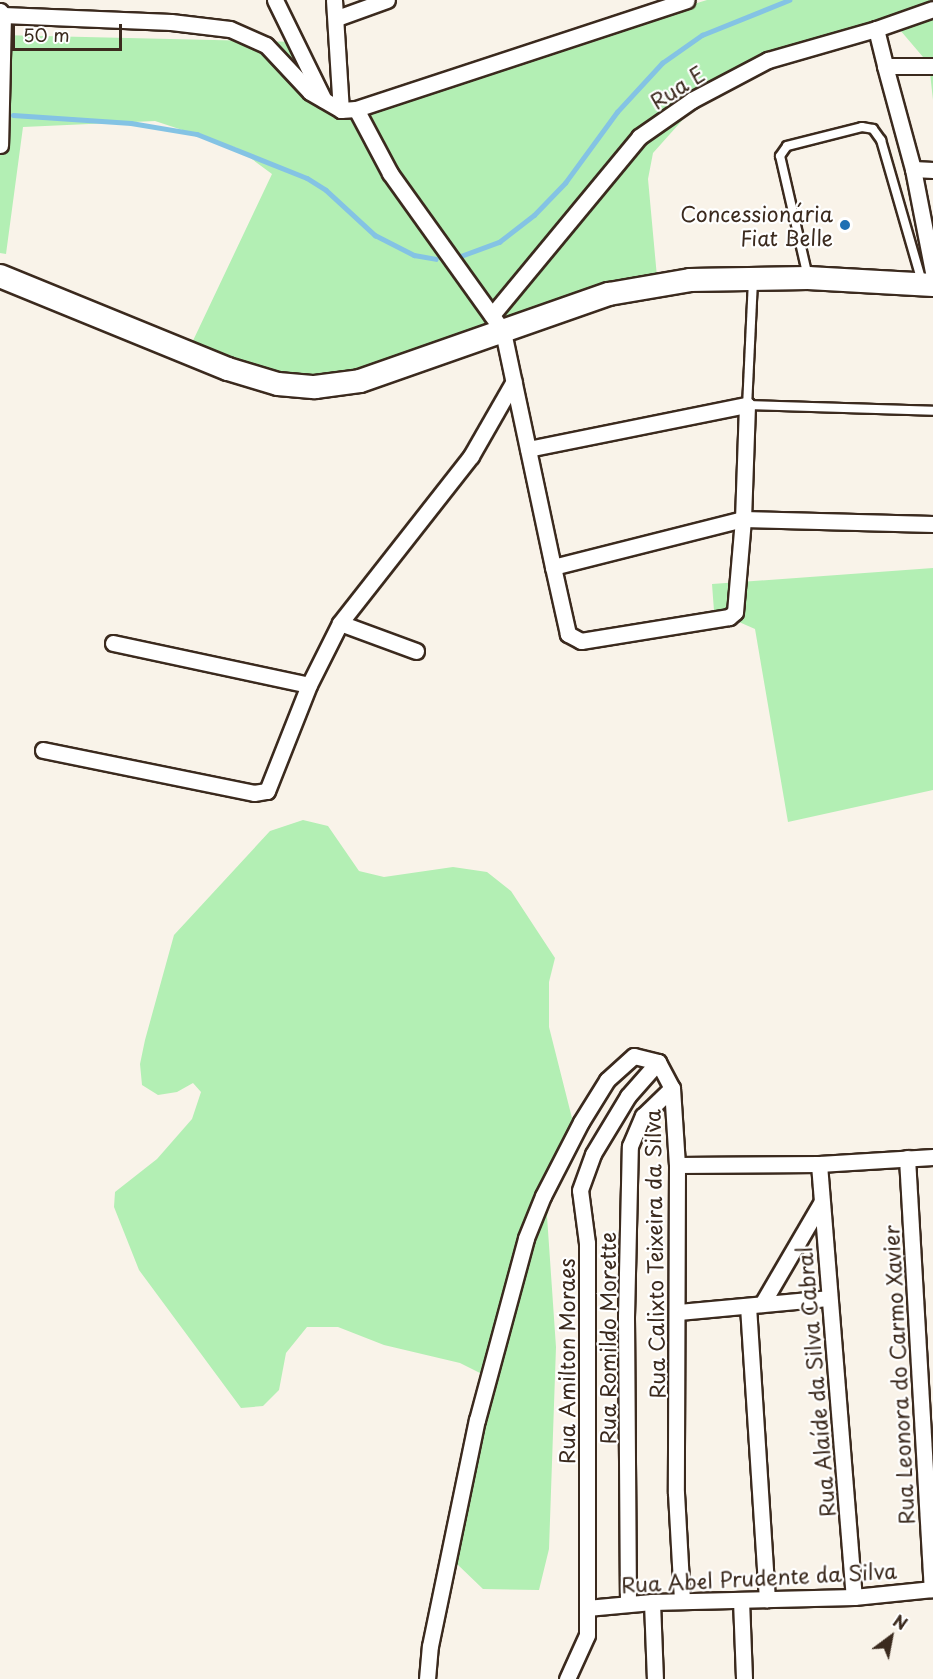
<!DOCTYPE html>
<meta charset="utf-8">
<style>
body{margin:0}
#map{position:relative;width:933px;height:1679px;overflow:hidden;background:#f9f3e9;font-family:"Playpen Sans",sans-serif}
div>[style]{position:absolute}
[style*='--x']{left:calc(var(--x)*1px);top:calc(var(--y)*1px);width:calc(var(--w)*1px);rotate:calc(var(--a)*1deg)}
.green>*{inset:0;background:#b3efb4}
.stream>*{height:4.5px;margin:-2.25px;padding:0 2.25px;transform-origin:2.25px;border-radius:2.25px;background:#84c3e4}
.roads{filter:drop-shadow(2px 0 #3b2a1e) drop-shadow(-2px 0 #3b2a1e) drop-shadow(0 2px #3b2a1e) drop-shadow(0 -2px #3b2a1e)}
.lane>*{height:8px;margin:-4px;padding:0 4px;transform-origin:4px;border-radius:4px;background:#fff}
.street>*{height:15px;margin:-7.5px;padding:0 7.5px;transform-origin:7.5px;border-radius:7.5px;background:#fff}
.primary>*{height:22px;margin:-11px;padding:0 11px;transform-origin:11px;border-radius:11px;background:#fff}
.dots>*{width:16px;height:16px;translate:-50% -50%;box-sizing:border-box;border:3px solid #fff;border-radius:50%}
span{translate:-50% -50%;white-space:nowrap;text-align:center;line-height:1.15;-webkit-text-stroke:4.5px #fff;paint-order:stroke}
.street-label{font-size:21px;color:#3b2a1e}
.poi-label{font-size:21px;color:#3b2a1e}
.right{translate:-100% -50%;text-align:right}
.north{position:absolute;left:861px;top:1607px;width:60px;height:60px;-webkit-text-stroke:4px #fff;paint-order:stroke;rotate:32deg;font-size:16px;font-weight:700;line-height:24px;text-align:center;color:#3b2a1e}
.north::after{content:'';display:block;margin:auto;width:21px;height:27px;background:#3b2a1e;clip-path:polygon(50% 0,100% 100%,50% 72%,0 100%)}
.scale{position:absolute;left:12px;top:24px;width:110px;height:27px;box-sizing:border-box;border:3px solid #3b2a1e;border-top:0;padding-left:8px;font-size:18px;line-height:21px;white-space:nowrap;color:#3b2a1e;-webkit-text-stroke:4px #fff;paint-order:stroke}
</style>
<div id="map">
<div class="green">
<i style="clip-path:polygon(707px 0,933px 0,933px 100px,929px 64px,900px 30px,877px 29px,744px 64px,695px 106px,653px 153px,648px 179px,657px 277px,398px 364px,300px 383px,190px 347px,272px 174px,237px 148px,155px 121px,23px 127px,6px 254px,0 253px,0 35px,300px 42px,350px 120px,605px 38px,628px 24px)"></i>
<i style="clip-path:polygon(933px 568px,933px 790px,788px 822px,755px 629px,714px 611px,712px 584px)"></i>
<i style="clip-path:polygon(303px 820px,328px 826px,359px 871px,384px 877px,453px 867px,487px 872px,511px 891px,555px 958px,549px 982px,549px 1027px,575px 1130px,560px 1157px,547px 1216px,556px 1347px,549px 1549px,539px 1590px,483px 1589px,457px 1564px,454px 1528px,486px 1376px,460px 1363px,384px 1345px,338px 1327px,307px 1327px,286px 1353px,279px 1390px,263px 1406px,241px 1408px,139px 1270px,114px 1207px,115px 1192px,157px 1159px,192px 1119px,201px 1092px,193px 1083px,177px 1092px,158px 1095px,142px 1085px,140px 1064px,145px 1040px,174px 935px,270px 831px)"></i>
</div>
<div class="stream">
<i style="--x:13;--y:115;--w:118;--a:3.9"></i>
<i style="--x:131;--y:123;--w:67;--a:9.5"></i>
<i style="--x:197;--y:134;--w:118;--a:21.8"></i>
<i style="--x:307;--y:178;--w:22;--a:32"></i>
<i style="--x:326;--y:190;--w:67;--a:42.6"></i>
<i style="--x:375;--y:235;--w:44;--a:27.1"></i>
<i style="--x:414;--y:255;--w:22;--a:10"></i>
<i style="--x:458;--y:257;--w:44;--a:-20.1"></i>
<i style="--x:499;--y:242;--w:44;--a:-37.6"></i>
<i style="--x:534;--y:215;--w:45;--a:-45.9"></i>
<i style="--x:565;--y:183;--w:88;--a:-53.8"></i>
<i style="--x:617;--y:112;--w:67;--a:-47.4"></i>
<i style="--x:662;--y:63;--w:49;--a:-35"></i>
<i style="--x:702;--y:35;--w:94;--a:-21.9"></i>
</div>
<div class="roads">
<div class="lane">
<i style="--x:808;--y:277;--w:124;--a:-103"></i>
<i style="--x:780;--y:156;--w:12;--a:-55"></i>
<i style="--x:787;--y:146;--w:77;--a:-14.2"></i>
<i style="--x:862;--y:127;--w:11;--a:10"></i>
<i style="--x:873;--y:129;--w:14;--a:54"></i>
<i style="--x:881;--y:140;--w:148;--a:73.9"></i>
<i style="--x:753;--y:280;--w:125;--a:92.7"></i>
<i style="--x:747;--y:405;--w:186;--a:1.8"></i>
</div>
<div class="street">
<i style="--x:275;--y:0;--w:111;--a:63.9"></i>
<i style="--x:334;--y:0;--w:110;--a:86.4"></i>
<i style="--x:0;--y:11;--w:5;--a:53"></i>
<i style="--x:3;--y:15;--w:130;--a:91.3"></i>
<i style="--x:3;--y:15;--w:168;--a:2.4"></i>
<i style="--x:171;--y:22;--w:59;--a:6.8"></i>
<i style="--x:230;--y:29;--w:39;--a:24"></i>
<i style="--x:266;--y:45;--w:64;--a:46.9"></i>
<i style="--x:310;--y:92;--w:36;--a:30"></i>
<i style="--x:341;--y:110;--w:15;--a:-4"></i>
<i style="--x:337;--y:18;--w:53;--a:-19.8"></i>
<i style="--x:876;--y:29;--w:60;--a:-19.3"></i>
<i style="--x:885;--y:66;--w:107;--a:74.8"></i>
<i style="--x:933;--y:170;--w:20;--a:-177"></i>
<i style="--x:913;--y:169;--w:105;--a:79"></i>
<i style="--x:492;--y:315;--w:231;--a:-50.4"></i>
<i style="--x:639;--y:137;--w:65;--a:-34.9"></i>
<i style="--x:692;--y:100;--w:86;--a:-27.8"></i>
<i style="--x:768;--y:60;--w:112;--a:-16"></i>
<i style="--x:876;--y:29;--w:38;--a:76"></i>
<i style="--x:885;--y:66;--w:48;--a:0"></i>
<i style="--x:528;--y:449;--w:223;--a:-11.4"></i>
<i style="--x:747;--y:405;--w:114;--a:92"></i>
<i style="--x:743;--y:519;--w:93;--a:94.9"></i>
<i style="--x:735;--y:612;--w:8;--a:140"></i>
<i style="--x:729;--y:617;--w:150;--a:170.8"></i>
<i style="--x:581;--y:641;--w:15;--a:-152"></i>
<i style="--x:568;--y:634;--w:69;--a:-102.6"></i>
<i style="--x:553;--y:567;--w:241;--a:-102"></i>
<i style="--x:503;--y:331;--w:194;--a:-125.6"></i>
<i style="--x:390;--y:173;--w:72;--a:-118"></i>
<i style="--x:356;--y:109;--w:348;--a:-18.2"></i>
<i style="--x:553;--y:567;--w:196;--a:-14.2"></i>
<i style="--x:743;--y:519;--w:190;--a:1.5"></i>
<i style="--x:340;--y:623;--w:81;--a:20.2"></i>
<i style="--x:113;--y:643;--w:200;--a:12.1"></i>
<i style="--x:43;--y:750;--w:215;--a:11.5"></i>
<i style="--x:254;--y:793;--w:13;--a:-9"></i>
<i style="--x:267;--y:791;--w:114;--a:-68.4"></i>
<i style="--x:309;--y:685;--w:69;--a:-63.4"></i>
<i style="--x:340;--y:623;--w:212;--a:-51.9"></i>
<i style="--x:471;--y:456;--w:86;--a:-60.2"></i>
<i style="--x:907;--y:1158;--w:432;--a:86.7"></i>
<i style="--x:819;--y:1164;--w:434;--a:85.4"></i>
<i style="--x:677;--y:1165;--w:142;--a:-0.4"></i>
<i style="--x:819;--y:1164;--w:114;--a:-3.5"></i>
<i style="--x:762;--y:1304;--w:117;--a:-59.7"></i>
<i style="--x:748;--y:1306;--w:294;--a:86.3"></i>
<i style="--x:678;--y:1312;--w:151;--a:-5.3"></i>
<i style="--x:741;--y:1600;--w:79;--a:87.8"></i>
<i style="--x:652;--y:1602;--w:77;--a:87.8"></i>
<i style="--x:628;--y:1604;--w:287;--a:-90.4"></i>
<i style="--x:626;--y:1317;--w:171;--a:-88.7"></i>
<i style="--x:630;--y:1146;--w:33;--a:-67"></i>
<i style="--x:643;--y:1116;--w:40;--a:-44"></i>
<i style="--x:587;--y:1608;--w:65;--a:-5.3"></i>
<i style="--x:652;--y:1602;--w:202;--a:-1.4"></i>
<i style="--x:854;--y:1597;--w:79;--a:-5.8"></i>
<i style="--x:427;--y:1679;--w:33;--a:-85"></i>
<i style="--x:430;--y:1646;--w:231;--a:-78.3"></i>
<i style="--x:477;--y:1420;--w:188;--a:-74.9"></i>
<i style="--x:526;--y:1238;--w:45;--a:-68"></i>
<i style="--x:543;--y:1196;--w:83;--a:-62.8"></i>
<i style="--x:581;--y:1122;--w:49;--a:-58.2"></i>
<i style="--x:607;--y:1080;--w:36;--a:-42"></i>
<i style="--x:634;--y:1056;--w:25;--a:14"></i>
<i style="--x:658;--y:1062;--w:30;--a:62"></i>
<i style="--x:672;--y:1088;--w:77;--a:86.3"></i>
<i style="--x:677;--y:1165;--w:328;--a:90.2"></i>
<i style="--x:676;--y:1493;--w:108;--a:86.8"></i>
<i style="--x:567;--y:1679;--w:48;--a:-65.6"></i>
<i style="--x:587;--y:1635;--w:392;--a:-90"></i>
<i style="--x:587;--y:1243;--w:53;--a:-97.5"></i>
<i style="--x:580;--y:1190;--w:38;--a:-70"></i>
<i style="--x:593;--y:1154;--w:68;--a:-58.9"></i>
<i style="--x:628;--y:1096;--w:45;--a:-48.6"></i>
</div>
<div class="primary">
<i style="--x:0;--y:276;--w:246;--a:22.2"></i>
<i style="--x:228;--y:369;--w:52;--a:16.7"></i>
<i style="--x:278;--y:384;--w:37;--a:5"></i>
<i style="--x:315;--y:387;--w:45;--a:-7.6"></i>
<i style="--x:360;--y:381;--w:264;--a:-19.3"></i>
<i style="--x:609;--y:294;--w:82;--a:-9.8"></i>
<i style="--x:690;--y:280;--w:118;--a:-1"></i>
<i style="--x:808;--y:278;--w:125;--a:3.2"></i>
</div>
</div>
<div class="dots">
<i style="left:845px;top:225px;background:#1f6fb2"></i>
</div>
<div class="street-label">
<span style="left:677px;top:87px;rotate:-32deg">Rua E</span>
<span style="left:654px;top:1254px;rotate:-91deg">Rua Calixto Teixeira da Silva</span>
<span style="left:607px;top:1338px;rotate:-90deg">Rua Romildo Morette</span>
<span style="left:566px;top:1361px;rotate:-90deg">Rua Amilton Moraes</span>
<span style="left:898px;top:1375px;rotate:-93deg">Rua Leonora do Carmo Xavier</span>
<span style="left:815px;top:1382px;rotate:-95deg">Rua Alaíde da Silva Cabral</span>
<span style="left:759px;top:1577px;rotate:-3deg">Rua Abel Prudente da Silva</span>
</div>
<div class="poi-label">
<span class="right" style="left:833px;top:225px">Concessionária<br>Fiat Belle</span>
</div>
<div class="north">N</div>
<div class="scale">50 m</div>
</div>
